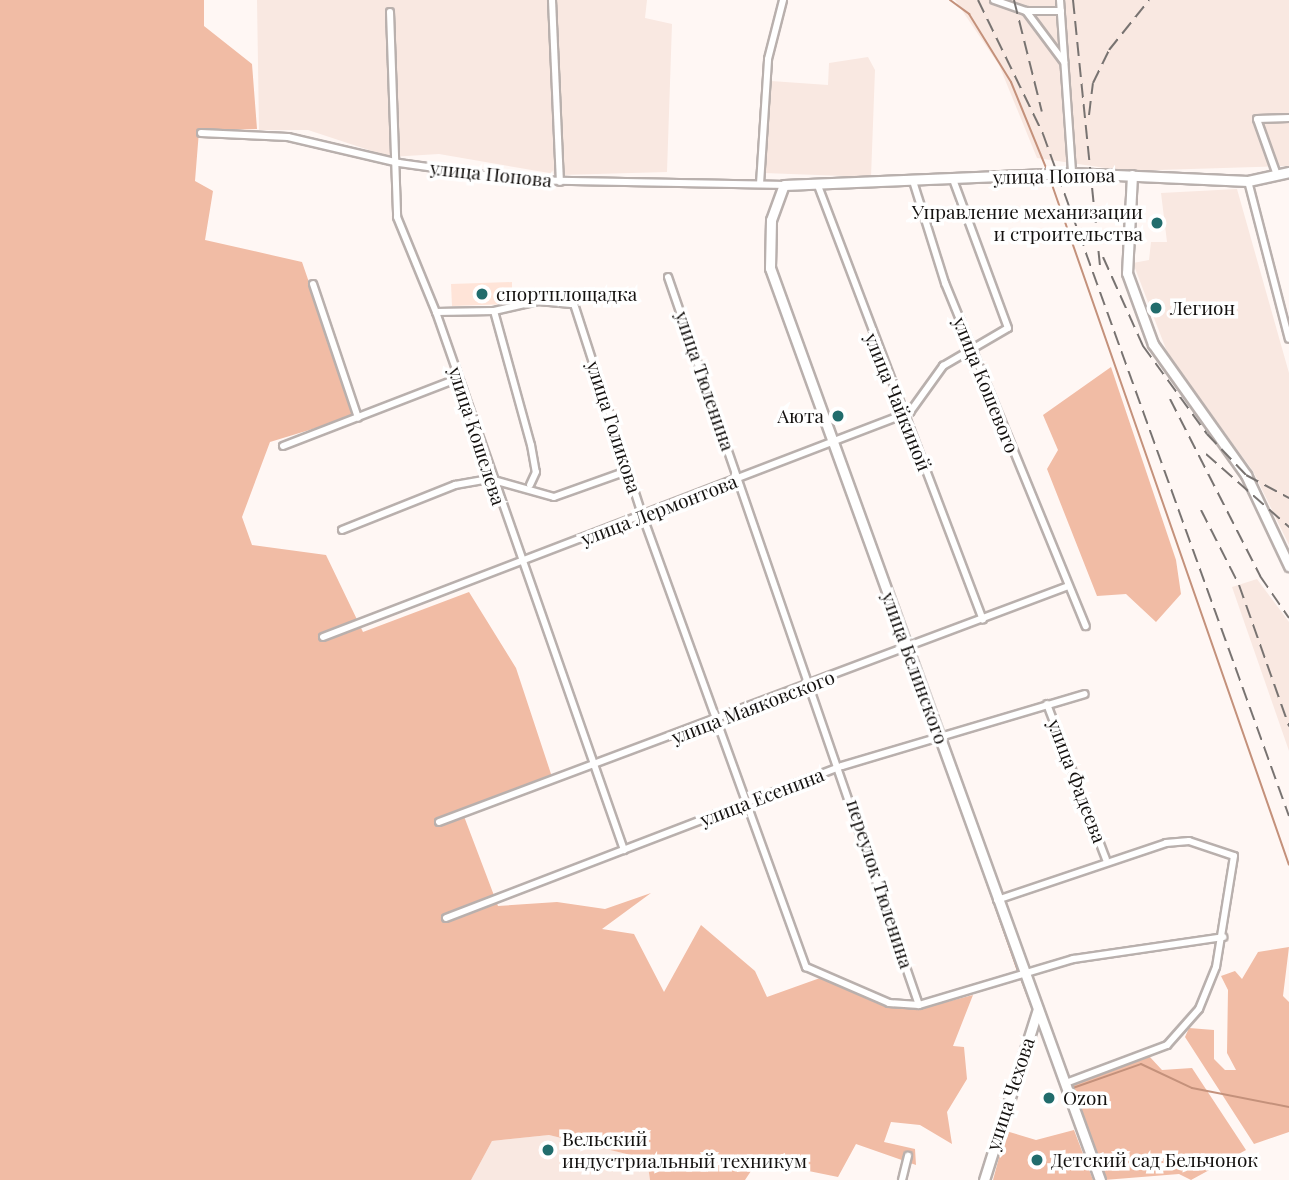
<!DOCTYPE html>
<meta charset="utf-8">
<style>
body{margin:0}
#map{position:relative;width:1289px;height:1180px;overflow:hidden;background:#fff7f4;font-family:"Playfair Display",serif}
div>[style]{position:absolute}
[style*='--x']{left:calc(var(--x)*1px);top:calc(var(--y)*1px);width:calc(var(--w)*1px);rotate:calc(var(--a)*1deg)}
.built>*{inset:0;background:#f9e8e1}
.green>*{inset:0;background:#ffe4d8}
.forest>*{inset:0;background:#f1bca5}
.stream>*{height:2px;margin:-1px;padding:0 1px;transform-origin:1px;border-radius:1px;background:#c4917b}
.roads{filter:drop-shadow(2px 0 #b9b0ad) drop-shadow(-2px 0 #b9b0ad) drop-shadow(0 2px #b9b0ad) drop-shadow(0 -2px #b9b0ad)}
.street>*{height:6px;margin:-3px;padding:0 3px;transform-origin:3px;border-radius:3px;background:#fff}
.secondary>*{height:9px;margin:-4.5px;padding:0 4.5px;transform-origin:4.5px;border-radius:4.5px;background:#fff}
.rail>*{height:2px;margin-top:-1px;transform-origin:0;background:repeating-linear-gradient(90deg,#787371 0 14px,transparent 0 21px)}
.dots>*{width:19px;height:19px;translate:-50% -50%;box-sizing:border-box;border:4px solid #fff;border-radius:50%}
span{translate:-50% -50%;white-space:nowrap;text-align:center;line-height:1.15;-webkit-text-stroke:7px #fff;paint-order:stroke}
.street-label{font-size:19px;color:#151210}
.poi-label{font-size:19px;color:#151210}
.right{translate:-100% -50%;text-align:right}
.left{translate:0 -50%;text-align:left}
</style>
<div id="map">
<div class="built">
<i style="clip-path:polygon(257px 0,647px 0,645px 18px,672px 24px,667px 172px,561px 175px,439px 154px,390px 157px,308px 130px,259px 130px)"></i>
<i style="clip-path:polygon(955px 0,1289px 0,1289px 166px,1126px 171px,1037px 158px,999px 65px)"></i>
<i style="clip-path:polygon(868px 57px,875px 70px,871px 177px,764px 173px,771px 81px,828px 85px,829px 63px)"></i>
<i style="clip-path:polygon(1237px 189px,1289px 373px,1289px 545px,1253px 471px,1169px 357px,1133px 263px,1149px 260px,1151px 242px,1167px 242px,1161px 193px)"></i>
<i style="clip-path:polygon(1257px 579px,1289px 622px,1289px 751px,1232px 587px)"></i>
<i style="clip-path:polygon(549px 1135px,648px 1159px,650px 1180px,471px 1180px,492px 1141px)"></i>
</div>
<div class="green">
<i style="clip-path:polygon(512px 282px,512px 304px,452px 306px,451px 284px)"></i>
</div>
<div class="forest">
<i style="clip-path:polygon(0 0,204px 0,204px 26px,252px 64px,257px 129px,199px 131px,195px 181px,213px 191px,205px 240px,302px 262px,355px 416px,270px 442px,242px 517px,252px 545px,326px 555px,363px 632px,469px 592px,516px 668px,552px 777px,462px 811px,498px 906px,557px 902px,605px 909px,651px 893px,602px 929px,634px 934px,664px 992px,701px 925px,755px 971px,767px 997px,820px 978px,888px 1006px,920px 1009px,973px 995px,953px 1046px,964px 1047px,967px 1079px,947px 1112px,952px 1144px,920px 1125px,891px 1122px,884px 1142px,915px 1149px,916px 1165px,856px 1144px,838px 1177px,789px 1167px,751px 1171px,745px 1180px,650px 1180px,647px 1159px,549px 1135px,492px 1141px,471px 1180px,0 1180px)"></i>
<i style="clip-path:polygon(1111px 367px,1176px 560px,1181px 594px,1156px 622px,1126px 594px,1097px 596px,1047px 469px,1058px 450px,1043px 415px)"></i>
<i style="clip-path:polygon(1289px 947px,1283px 996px,1289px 1002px,1289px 1132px,1254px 1144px,1185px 1037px,1189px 1028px,1214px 1030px,1214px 1059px,1225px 1070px,1236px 1070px,1227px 1053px,1228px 990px,1221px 976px,1235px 971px,1242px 979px,1258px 952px)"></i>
<i style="clip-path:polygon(1149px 1056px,1162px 1070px,1192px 1068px,1246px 1150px,1191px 1180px,1179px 1174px,1104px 1180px,1071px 1086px)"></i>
<i style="clip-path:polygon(1074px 1130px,1093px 1180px,993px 1180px,1006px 1131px,1036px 1140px)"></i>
</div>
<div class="stream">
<i style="--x:950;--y:0;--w:24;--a:36"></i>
<i style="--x:969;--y:14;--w:80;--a:58.3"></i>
<i style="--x:1011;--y:82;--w:95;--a:67.8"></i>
<i style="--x:1050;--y:179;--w:726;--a:70.79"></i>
<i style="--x:950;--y:778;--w:205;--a:70.6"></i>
<i style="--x:1020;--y:976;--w:36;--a:69"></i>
<i style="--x:1070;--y:1089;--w:75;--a:-19.4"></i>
<i style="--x:1141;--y:1064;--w:56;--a:25.2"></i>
<i style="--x:1192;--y:1088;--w:99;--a:11.1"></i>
</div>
<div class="roads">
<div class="street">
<i style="--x:552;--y:0;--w:182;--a:87.5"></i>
<i style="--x:994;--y:0;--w:34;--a:19"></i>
<i style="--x:1026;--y:11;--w:35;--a:0"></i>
<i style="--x:1060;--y:0;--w:173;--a:86"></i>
<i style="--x:1026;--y:11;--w:64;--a:53.3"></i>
<i style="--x:390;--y:12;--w:205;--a:88"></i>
<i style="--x:397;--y:217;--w:103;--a:67.7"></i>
<i style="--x:436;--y:312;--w:570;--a:70.74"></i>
<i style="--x:201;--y:133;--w:87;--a:2.6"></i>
<i style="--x:288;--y:137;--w:114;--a:13.2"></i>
<i style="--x:399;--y:163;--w:123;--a:7.9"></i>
<i style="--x:521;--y:180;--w:263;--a:1.1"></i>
<i style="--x:1277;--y:175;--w:59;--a:-109.7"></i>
<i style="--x:1257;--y:119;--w:32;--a:-2"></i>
<i style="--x:913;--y:181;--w:107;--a:72.6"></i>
<i style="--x:945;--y:283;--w:371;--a:67.7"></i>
<i style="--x:1248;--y:181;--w:163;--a:75.5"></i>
<i style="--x:817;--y:183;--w:467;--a:69.2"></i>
<i style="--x:760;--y:184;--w:125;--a:-86.3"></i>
<i style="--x:768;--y:59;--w:61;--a:-75.7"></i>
<i style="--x:668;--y:277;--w:770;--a:70.98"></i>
<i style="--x:313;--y:284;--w:141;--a:71.4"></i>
<i style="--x:494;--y:311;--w:139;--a:74.6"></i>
<i style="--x:531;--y:445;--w:27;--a:80"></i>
<i style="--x:536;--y:472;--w:14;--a:115"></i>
<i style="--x:436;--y:312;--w:58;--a:-1"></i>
<i style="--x:494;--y:311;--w:45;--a:-12.8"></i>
<i style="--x:538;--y:301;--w:36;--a:5"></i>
<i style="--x:574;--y:304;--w:224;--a:72.1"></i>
<i style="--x:643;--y:517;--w:479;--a:70.1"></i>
<i style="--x:806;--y:967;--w:90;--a:23.4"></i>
<i style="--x:889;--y:1003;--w:30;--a:4"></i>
<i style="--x:919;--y:1005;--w:161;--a:-16.6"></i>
<i style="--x:1073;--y:959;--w:152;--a:-8.3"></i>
<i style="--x:283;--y:446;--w:186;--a:-21.1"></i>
<i style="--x:342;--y:530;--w:122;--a:-21.7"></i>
<i style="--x:455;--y:485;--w:36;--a:-10"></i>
<i style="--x:490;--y:479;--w:66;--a:15.7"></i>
<i style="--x:554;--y:497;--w:77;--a:-19.6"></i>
<i style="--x:323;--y:637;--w:629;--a:-20.97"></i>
<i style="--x:910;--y:412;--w:57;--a:-54.3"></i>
<i style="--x:943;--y:366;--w:75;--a:-30.3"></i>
<i style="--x:1008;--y:328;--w:159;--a:-110.3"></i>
<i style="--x:1047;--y:704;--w:166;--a:69.2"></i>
<i style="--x:439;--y:822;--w:670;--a:-20.55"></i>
<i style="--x:997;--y:900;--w:178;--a:-18.6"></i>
<i style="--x:1166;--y:843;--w:23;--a:-5"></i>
<i style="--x:1189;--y:841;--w:47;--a:18.4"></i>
<i style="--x:1234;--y:856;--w:112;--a:99.2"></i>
<i style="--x:1216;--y:967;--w:45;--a:112"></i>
<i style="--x:1199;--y:1009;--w:48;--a:131.6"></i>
<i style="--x:1167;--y:1045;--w:108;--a:159.4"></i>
<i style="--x:446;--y:918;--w:424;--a:-21"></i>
<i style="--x:842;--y:766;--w:253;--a:-16.5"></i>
<i style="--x:902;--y:1180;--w:25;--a:-76"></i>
</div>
<div class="secondary">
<i style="--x:1132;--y:175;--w:98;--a:92.9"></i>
<i style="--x:1127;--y:273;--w:76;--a:69.9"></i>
<i style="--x:1153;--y:344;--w:161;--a:54.6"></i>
<i style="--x:1246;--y:475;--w:101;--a:64.7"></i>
<i style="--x:984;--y:1180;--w:179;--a:-72.5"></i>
<i style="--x:1100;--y:1180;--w:970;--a:-109.89"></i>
<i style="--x:770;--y:268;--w:48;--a:-88.8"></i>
<i style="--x:771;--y:220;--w:37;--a:-70"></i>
<i style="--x:784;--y:185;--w:288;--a:-2.4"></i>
<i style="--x:1072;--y:173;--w:176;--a:2.6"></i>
<i style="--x:1248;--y:181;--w:42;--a:-12.4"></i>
</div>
</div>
<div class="rail">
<i style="--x:978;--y:0;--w:149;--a:64.1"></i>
<i style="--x:1043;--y:134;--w:725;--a:70.17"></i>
<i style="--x:1014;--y:0;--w:115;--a:76"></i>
<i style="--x:1073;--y:0;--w:269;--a:84.2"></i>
<i style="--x:1089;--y:115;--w:32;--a:-83"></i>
<i style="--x:1093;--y:83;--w:37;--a:-64"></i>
<i style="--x:1109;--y:50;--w:64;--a:-51.3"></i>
<i style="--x:1103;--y:257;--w:98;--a:65.8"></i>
<i style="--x:1143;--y:346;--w:109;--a:54"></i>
<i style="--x:1207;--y:434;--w:57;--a:46.4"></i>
<i style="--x:1246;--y:475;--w:49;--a:28.1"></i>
<i style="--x:1170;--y:399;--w:199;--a:63"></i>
<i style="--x:1260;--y:576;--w:51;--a:55.4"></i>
<i style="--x:1206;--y:454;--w:111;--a:41.3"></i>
<i style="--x:1201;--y:510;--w:84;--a:63.1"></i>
<i style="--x:1239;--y:585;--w:150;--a:70.5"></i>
</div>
<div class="dots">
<i style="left:1157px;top:223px;background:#216c6c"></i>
<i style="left:482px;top:294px;background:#216c6c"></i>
<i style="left:1156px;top:308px;background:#216c6c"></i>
<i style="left:838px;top:416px;background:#216c6c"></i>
<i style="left:1049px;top:1098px;background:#216c6c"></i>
<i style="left:548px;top:1150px;background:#216c6c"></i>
<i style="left:1037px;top:1160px;background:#216c6c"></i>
</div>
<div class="street-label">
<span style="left:491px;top:174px;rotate:6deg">улица Попова</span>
<span style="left:1054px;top:176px;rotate:-1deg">улица Попова</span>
<span style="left:705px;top:381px;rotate:71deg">улица Тюленина</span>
<span style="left:986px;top:385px;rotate:68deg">улица Кошевого</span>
<span style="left:898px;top:402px;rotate:68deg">улица Чайкиной</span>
<span style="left:614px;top:427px;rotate:72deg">улица Голикова</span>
<span style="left:477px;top:436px;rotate:72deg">улица Кошелева</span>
<span style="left:659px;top:510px;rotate:-21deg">улица Лермонтова</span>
<span style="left:915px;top:668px;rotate:70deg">улица Белинского</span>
<span style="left:753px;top:707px;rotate:-21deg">улица Маяковского</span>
<span style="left:1077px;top:781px;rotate:69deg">улица Фадеева</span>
<span style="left:762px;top:797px;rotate:-21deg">улица Есенина</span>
<span style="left:880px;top:884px;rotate:72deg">переулок Тюленина</span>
<span style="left:1010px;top:1094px;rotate:-72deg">улица Чехова</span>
</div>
<div class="poi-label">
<span class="right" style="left:1143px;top:223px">Управление механизации<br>и строительства</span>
<span class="left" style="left:496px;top:294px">спортплощадка</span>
<span class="left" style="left:1170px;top:308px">Легион</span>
<span class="right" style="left:824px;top:416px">Аюта</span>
<span class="left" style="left:1063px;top:1098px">Ozon</span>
<span class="left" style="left:562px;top:1150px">Вельский<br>индустриальный техникум</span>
<span class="left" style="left:1051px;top:1160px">Детский сад Бельчонок</span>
</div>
</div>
